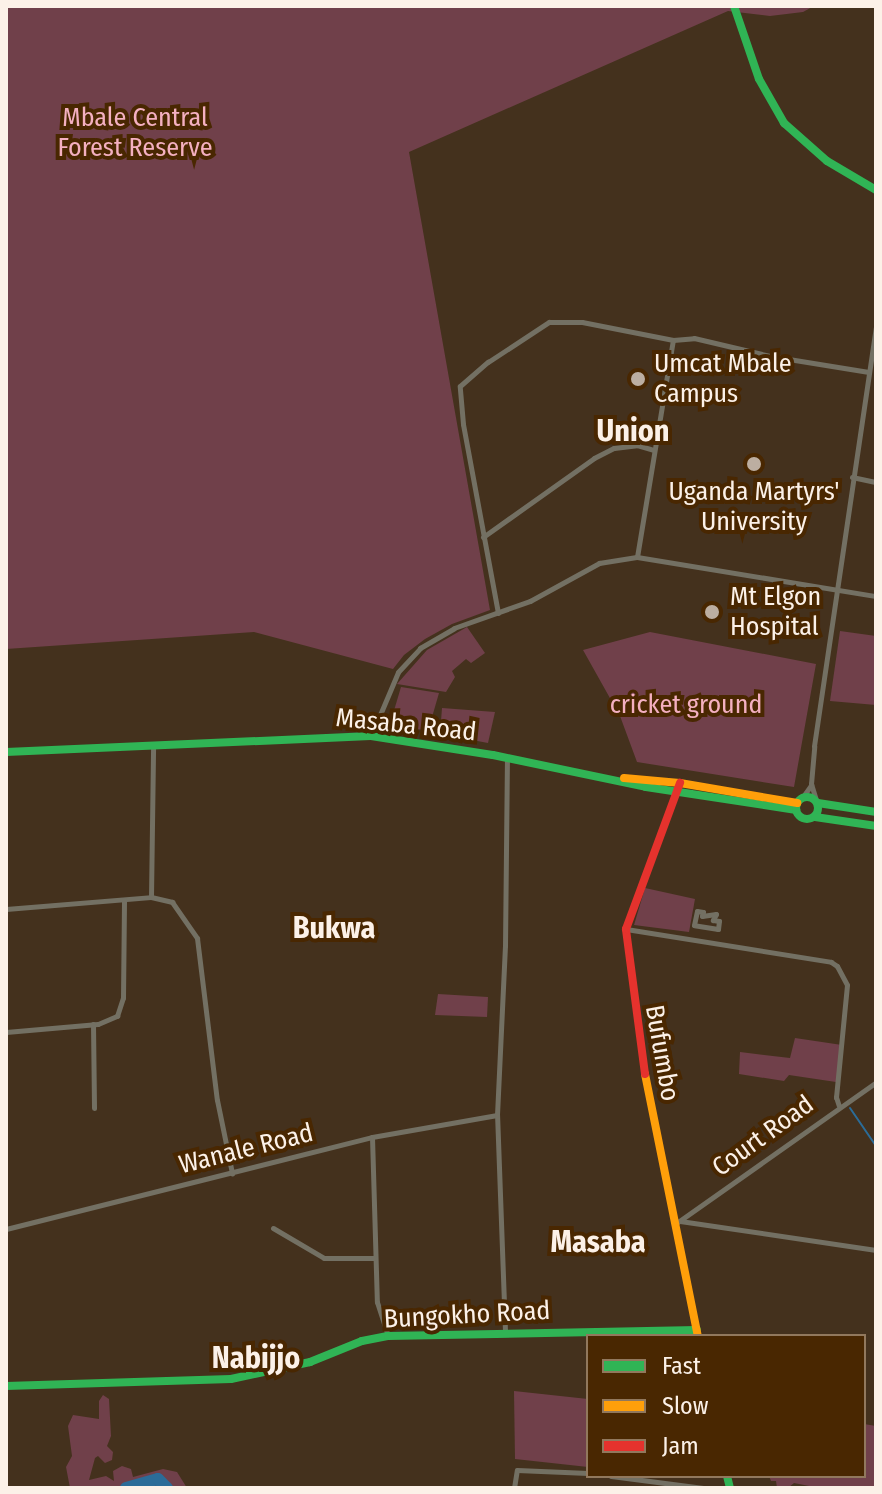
<!DOCTYPE html>
<style>
body{margin:0}
#map{position:relative;width:882px;height:1494px;overflow:hidden;background:#44311d;font-family:"Fira Sans Condensed",sans-serif}
div>[style]{position:absolute}
[style*='--x']{left:calc(var(--x)*1px);top:calc(var(--y)*1px);width:calc(var(--w)*1px);rotate:calc(var(--a)*1deg)}
.green>*{inset:0;background:#70404a}
.stream>*{height:2px;margin:-1px;padding:0 1px;transform-origin:1px;border-radius:1px;background:#2b6c98}
.river>*{height:12px;margin:-6px;padding:0 6px;transform-origin:6px;border-radius:6px;background:#2b6c98}
.street>*{height:5px;margin:-2.5px;padding:0 2.5px;transform-origin:2.5px;border-radius:2.5px;background:#737063}
.fast>*{height:8px;margin:-4px;padding:0 4px;transform-origin:4px;border-radius:4px;background:#30b455}
.fast>.ring{margin:-4px;padding:0;box-sizing:content-box;background:none;border:8px solid #30b455;border-radius:50%}
.slow>*{height:8px;margin:-4px;padding:0 4px;transform-origin:4px;border-radius:4px;background:#ff9f0a}
.jam>*{height:8px;margin:-4px;padding:0 4px;transform-origin:4px;border-radius:4px;background:#e5322d}
.dots>*{width:22px;height:22px;translate:-50% -50%;box-sizing:border-box;border:4px solid #492701;border-radius:50%}
span{translate:-50% -50%;white-space:nowrap;text-align:center;line-height:1.15;-webkit-text-stroke:8px #492701;paint-order:stroke}
.park-label{font-size:26px;color:#f4b0c1}
.poi-label{font-size:26px;color:#fcf1e8}
.left{translate:0 -50%;text-align:left}
.street-label{font-size:26px;color:#fcf1e8}
.quarter-label{font-size:30px;color:#fcf1e8;font-weight:700}
.frame{position:absolute;inset:0;border:8px solid #fcf1e8;pointer-events:none}
.legend{position:absolute;left:586px;top:1334px;width:280px;height:144px;box-sizing:border-box;background:#492701;border:2px solid #91785d;margin:0;padding:10px 14px;list-style:none;font-size:24px;color:#fcf1e8}
.legend li{display:flex;align-items:center;gap:16px;height:40px}
.legend b{width:40px;border:2px solid #91785d}
</style>
<div id="map">
<div class="green">
<i style="clip-path:polygon(6px 6px,814px 6px,803px 12px,770px 16px,728px 11px,409px 152px,490px 610px,452px 624px,425px 639px,404px 655px,393px 669px,254px 632px,6px 649px)"></i>
<i style="clip-path:polygon(467px 627px,485px 653px,471px 663px,466px 659px,452px 671px,455px 677px,446px 692px,397px 684px,427px 650px)"></i>
<i style="clip-path:polygon(840px 631px,876px 636px,876px 705px,830px 701px)"></i>
<i style="clip-path:polygon(650px 632px,816px 664px,794px 787px,637px 762px,620px 716px,583px 650px)"></i>
<i style="clip-path:polygon(401px 687px,439px 693px,428px 731px,390px 724px)"></i>
<i style="clip-path:polygon(442px 708px,495px 712px,488px 743px,440px 734px)"></i>
<i style="clip-path:polygon(645px 888px,695px 899px,689px 932px,634px 925px)"></i>
<i style="clip-path:polygon(438px 994px,488px 997px,487px 1017px,435px 1015px)"></i>
<i style="clip-path:polygon(795px 1038px,842px 1045px,836px 1082px,789px 1075px,784px 1081px,739px 1074px,740px 1052px,790px 1058px)"></i>
<i style="clip-path:polygon(514px 1391px,588px 1399px,588px 1467px,515px 1459px)"></i>
<i style="clip-path:polygon(103px 1395px,109px 1399px,111px 1436px,107px 1446px,113px 1452px,112px 1460px,105px 1463px,98px 1456px,95px 1458px,89px 1480px,106px 1476px,114px 1481px,113px 1471px,122px 1466px,131px 1469px,133px 1477px,163px 1469px,177px 1472px,187px 1488px,70px 1488px,66px 1467px,72px 1456px,68px 1426px,73px 1415px,99px 1419px,99px 1401px)"></i>
<i style="clip-path:polygon(864px 1424px,876px 1426px,876px 1488px,819px 1488px,794px 1483px,788px 1488px,777px 1488px,776px 1481px,771px 1481px,769px 1476px,864px 1476px)"></i>
</div>
<div class="stream">
<i style="--x:850;--y:1108;--w:46;--a:55.6"></i>
</div>
<div class="river">
<i style="--x:126;--y:1488;--w:33;--a:-16"></i>
<i style="--x:158;--y:1479;--w:13;--a:45"></i>
</div>
<div class="street">
<i style="--x:852;--y:477;--w:25;--a:12"></i>
<i style="--x:483;--y:537;--w:136;--a:-35.4"></i>
<i style="--x:594;--y:458;--w:22;--a:-27"></i>
<i style="--x:614;--y:448;--w:23;--a:-7"></i>
<i style="--x:637;--y:445;--w:17;--a:17"></i>
<i style="--x:637;--y:557;--w:220;--a:-80.6"></i>
<i style="--x:673;--y:340;--w:21;--a:-5"></i>
<i style="--x:694;--y:338;--w:78;--a:13.3"></i>
<i style="--x:770;--y:356;--w:100;--a:9.2"></i>
<i style="--x:498;--y:613;--w:192;--a:-100.5"></i>
<i style="--x:463;--y:424;--w:38;--a:-95"></i>
<i style="--x:460;--y:386;--w:37;--a:-41"></i>
<i style="--x:488;--y:362;--w:73;--a:-33.3"></i>
<i style="--x:549;--y:322;--w:33;--a:0"></i>
<i style="--x:582;--y:322;--w:93;--a:11.2"></i>
<i style="--x:371;--y:736;--w:69;--a:-67.1"></i>
<i style="--x:398;--y:672;--w:33;--a:-47"></i>
<i style="--x:420;--y:648;--w:39;--a:-30"></i>
<i style="--x:454;--y:628;--w:81;--a:-19.6"></i>
<i style="--x:530;--y:601;--w:79;--a:-28.8"></i>
<i style="--x:599;--y:563;--w:38;--a:-9"></i>
<i style="--x:637;--y:557;--w:242;--a:9.3"></i>
<i style="--x:802;--y:798;--w:16;--a:-55"></i>
<i style="--x:816;--y:800;--w:17;--a:-107"></i>
<i style="--x:811;--y:784;--w:38;--a:-85"></i>
<i style="--x:814;--y:746;--w:423;--a:-81.6"></i>
<i style="--x:151;--y:897;--w:151;--a:-89.2"></i>
<i style="--x:6;--y:909;--w:145;--a:-4.7"></i>
<i style="--x:151;--y:897;--w:22;--a:13"></i>
<i style="--x:172;--y:902;--w:44;--a:55.2"></i>
<i style="--x:197;--y:938;--w:163;--a:83"></i>
<i style="--x:217;--y:1100;--w:75;--a:78.4"></i>
<i style="--x:697;--y:911;--w:6;--a:9"></i>
<i style="--x:703;--y:912;--w:4;--a:104"></i>
<i style="--x:702;--y:916;--w:14;--a:-8"></i>
<i style="--x:716;--y:914;--w:7;--a:117"></i>
<i style="--x:713;--y:920;--w:6;--a:9"></i>
<i style="--x:719;--y:921;--w:8;--a:97"></i>
<i style="--x:718;--y:929;--w:24;--a:-171"></i>
<i style="--x:694;--y:925;--w:14;--a:-78"></i>
<i style="--x:626;--y:929;--w:208;--a:9.1"></i>
<i style="--x:831;--y:962;--w:7;--a:34"></i>
<i style="--x:837;--y:966;--w:21;--a:62"></i>
<i style="--x:847;--y:985;--w:113;--a:95.6"></i>
<i style="--x:836;--y:1097;--w:9;--a:72"></i>
<i style="--x:93;--y:1024;--w:84;--a:89.3"></i>
<i style="--x:6;--y:1032;--w:92;--a:-5"></i>
<i style="--x:98;--y:1024;--w:21;--a:-23"></i>
<i style="--x:117;--y:1016;--w:19;--a:-72"></i>
<i style="--x:123;--y:998;--w:98;--a:-89.4"></i>
<i style="--x:372;--y:1137;--w:165;--a:88.3"></i>
<i style="--x:377;--y:1302;--w:36;--a:72"></i>
<i style="--x:680;--y:1221;--w:198;--a:8.4"></i>
<i style="--x:675;--y:1224;--w:246;--a:-35.2"></i>
<i style="--x:273;--y:1228;--w:59;--a:30.5"></i>
<i style="--x:324;--y:1258;--w:50;--a:0"></i>
<i style="--x:6;--y:1229;--w:377;--a:-14.1"></i>
<i style="--x:372;--y:1137;--w:127;--a:-10"></i>
<i style="--x:505;--y:1331;--w:216;--a:-92.1"></i>
<i style="--x:497;--y:1115;--w:169;--a:-87.3"></i>
<i style="--x:505;--y:946;--w:189;--a:-89.4"></i>
<i style="--x:611;--y:1476;--w:93;--a:7.4"></i>
<i style="--x:514;--y:1488;--w:18;--a:-81"></i>
<i style="--x:517;--y:1470;--w:71;--a:2.4"></i>
</div>
<div class="fast">
<i style="--x:734;--y:6;--w:77;--a:71.1"></i>
<i style="--x:759;--y:79;--w:51;--a:60.4"></i>
<i style="--x:784;--y:123;--w:57;--a:41.5"></i>
<i style="--x:827;--y:161;--w:57;--a:30.6"></i>
<i style="--x:6;--y:752;--w:365;--a:-2.5"></i>
<i style="--x:371;--y:736;--w:123;--a:8.9"></i>
<i style="--x:493;--y:755;--w:156;--a:11.8"></i>
<i style="--x:646;--y:787;--w:152;--a:8.7"></i>
<i class="ring" style="left:796px;top:797px;width:14px;height:14px"></i>
<i style="--x:818;--y:803;--w:59;--a:8.8"></i>
<i style="--x:815;--y:817;--w:62;--a:8.4"></i>
<i style="--x:6;--y:1386;--w:225;--a:-1.8"></i>
<i style="--x:231;--y:1379;--w:81;--a:-12.1"></i>
<i style="--x:310;--y:1362;--w:56;--a:-22"></i>
<i style="--x:362;--y:1341;--w:26;--a:-11"></i>
<i style="--x:388;--y:1336;--w:309;--a:-1.1"></i>
<i style="--x:727;--y:1476;--w:12;--a:76"></i>
</div>
<div class="slow">
<i style="--x:624;--y:778;--w:56;--a:5.1"></i>
<i style="--x:680;--y:783;--w:119;--a:9.7"></i>
<i style="--x:645;--y:1074;--w:267;--a:78.6"></i>
</div>
<div class="jam">
<i style="--x:645;--y:1074;--w:146;--a:-97.5"></i>
<i style="--x:626;--y:929;--w:156;--a:-69.7"></i>
</div>
<div class="dots">
<i style="left:638px;top:379px;background:#bcaea1"></i>
<i style="left:754px;top:464px;background:#bcaea1"></i>
<i style="left:712px;top:612px;background:#bcaea1"></i>
</div>
<div class="park-label">
<span style="left:135px;top:133px">Mbale Central<br>Forest Reserve</span>
<span style="left:686px;top:705px">cricket ground</span>
</div>
<div class="poi-label">
<span class="left" style="left:654px;top:379px">Umcat Mbale<br>Campus</span>
<span style="left:754px;top:507px">Uganda Martyrs'<br>University</span>
<span class="left" style="left:730px;top:612px">Mt Elgon<br>Hospital</span>
</div>
<div class="street-label">
<span style="left:406px;top:725px;rotate:6deg">Masaba Road</span>
<span style="left:662px;top:1053px;rotate:80deg">Bufumbo</span>
<span style="left:763px;top:1136px;rotate:-36deg">Court Road</span>
<span style="left:246px;top:1149px;rotate:-14deg">Wanale Road</span>
<span style="left:467px;top:1315px;rotate:-3deg">Bungokho Road</span>
</div>
<div class="quarter-label">
<span style="left:633px;top:431px">Union</span>
<span style="left:334px;top:928px">Bukwa</span>
<span style="left:598px;top:1242px">Masaba</span>
<span style="left:256px;top:1358px">Nabijjo</span>
</div>
<div class="frame"></div>
<ul class="legend">
<li><b style="height:10px;background:#30b455"></b>Fast</li>
<li><b style="height:10px;background:#ff9f0a"></b>Slow</li>
<li><b style="height:10px;background:#e5322d"></b>Jam</li>
</ul>
</div>
